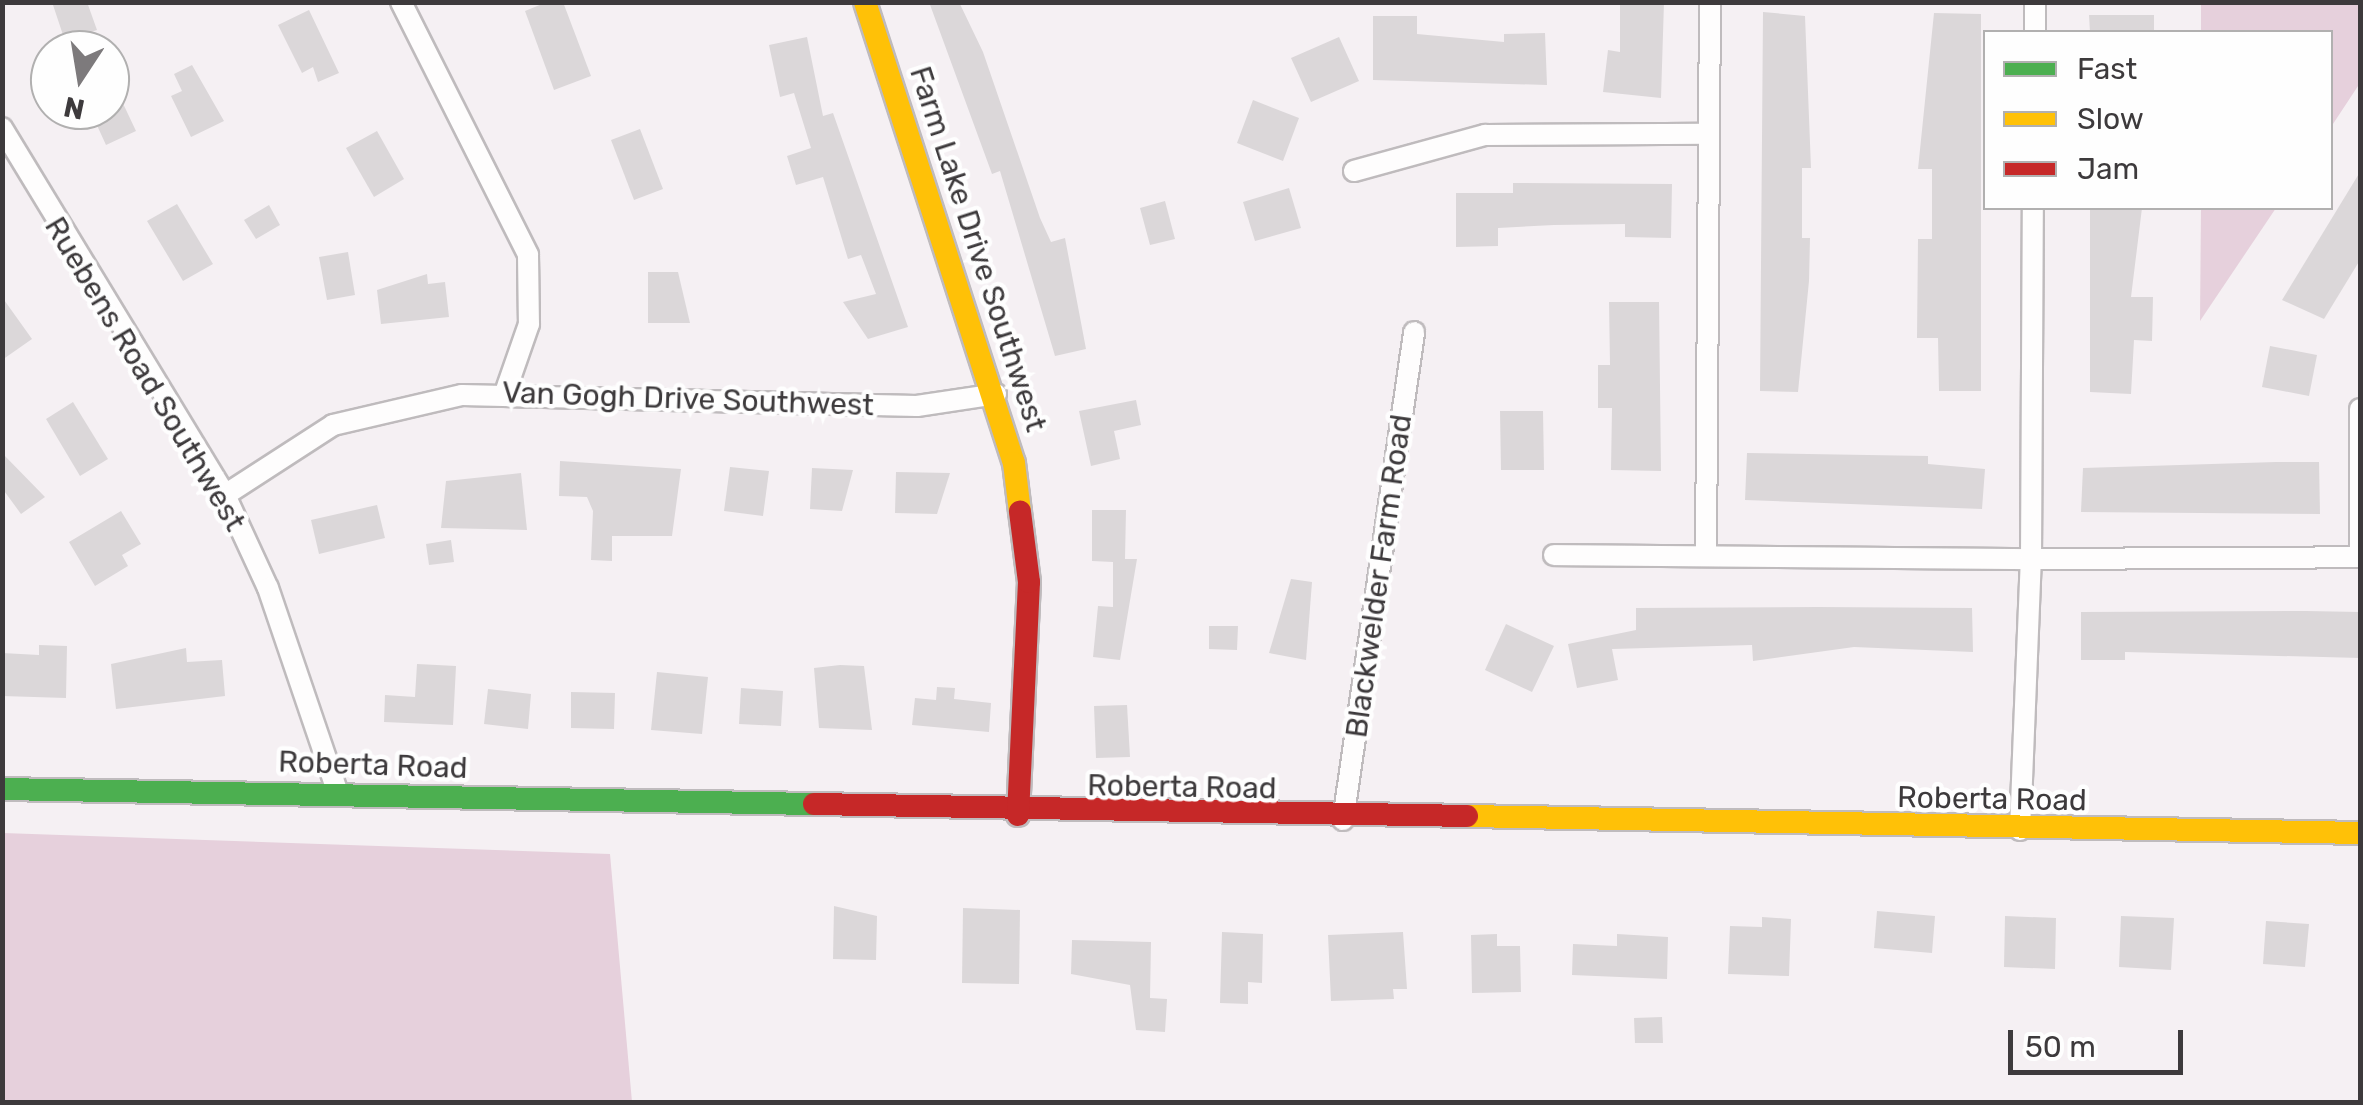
<!DOCTYPE html>
<style>
body{margin:0}
#map{position:relative;width:2363px;height:1105px;overflow:hidden;background:#f5f0f3;font-family:Rubik,sans-serif}
div>[style]{position:absolute}
[style*='--x']{left:calc(var(--x)*1px);top:calc(var(--y)*1px);width:calc(var(--w)*1px);rotate:calc(var(--a)*1deg)}
.green>*{inset:0;background:#e6d0dc}
.building>*{inset:0;background:#dbd7d9}
.roads{filter:drop-shadow(2px 0 #bfbbbd) drop-shadow(-2px 0 #bfbbbd) drop-shadow(0 2px #bfbbbd) drop-shadow(0 -2px #bfbbbd)}
.street>*{height:20px;margin:-10px;padding:0 10px;transform-origin:10px;border-radius:10px;background:#fefdfd}
.fast>*{height:22px;margin:-11px;padding:0 11px;transform-origin:11px;border-radius:11px;background:#4caf50}
.slow>*{height:22px;margin:-11px;padding:0 11px;transform-origin:11px;border-radius:11px;background:#ffc107}
.jam>*{height:22px;margin:-11px;padding:0 11px;transform-origin:11px;border-radius:11px;background:#c62828}
span{translate:-50% -50%;white-space:nowrap;text-align:center;line-height:1.15;-webkit-text-stroke:9px #fefefe;paint-order:stroke}
.street-label{font-size:30px;color:#3d3a3c}
.frame{position:absolute;inset:0;border:5px solid #3d3a3c;pointer-events:none}
.legend{position:absolute;left:1983px;top:30px;width:350px;height:180px;box-sizing:border-box;background:#fefefe;border:2px solid #b1b0b0;margin:0;padding:12px 18px;list-style:none;font-size:30px;color:#3d3a3c}
.legend li{display:flex;align-items:center;gap:20px;height:50px}
.legend b{width:50px;border:2px solid #b1b0b0}
.north{position:absolute;left:30px;top:30px;width:100px;height:100px;box-sizing:border-box;background:#fefefe;border:2px solid #b1b0b0;border-radius:50%;rotate:192deg;font-size:28px;font-weight:700;line-height:40px;text-align:center;color:#3d3a3c}
.north::after{content:'';display:block;margin:auto;width:35px;height:45px;background:#7d7a7c;clip-path:polygon(50% 0,100% 100%,50% 72%,0 100%)}
.scale{position:absolute;left:2008px;top:1030px;width:175px;height:45px;box-sizing:border-box;border:5px solid #3d3a3c;border-top:0;padding-left:12px;font-size:30px;line-height:35px;white-space:nowrap;color:#3d3a3c;-webkit-text-stroke:8px #fefefe;paint-order:stroke}
</style>
<div id="map">
<div class="green">
<i style="clip-path:polygon(2201px 3px,2360px 3px,2360px 83px,2331px 127px,2330px 32px,2201px 32px)"></i>
<i style="clip-path:polygon(2201px 208px,2276px 208px,2200px 321px)"></i>
<i style="clip-path:polygon(3px 833px,610px 854px,632px 1102px,3px 1102px)"></i>
</div>
<div class="building">
<i style="clip-path:polygon(52px 2px,87px 2px,97px 30px,65px 41px)"></i>
<i style="clip-path:polygon(547px 2px,563px 2px,591px 76px,554px 90px,525px 11px)"></i>
<i style="clip-path:polygon(929px 2px,959px 2px,983px 52px,1040px 218px,1051px 242px,1065px 238px,1086px 349px,1055px 356px,1000px 171px,992px 174px)"></i>
<i style="clip-path:polygon(1620px 2px,1664px 2px,1661px 98px,1603px 92px,1608px 50px,1620px 52px)"></i>
<i style="clip-path:polygon(309px 10px,339px 73px,318px 82px,313px 67px,302px 73px,278px 25px)"></i>
<i style="clip-path:polygon(1763px 12px,1805px 16px,1811px 168px,1802px 168px,1802px 238px,1810px 238px,1809px 281px,1798px 392px,1760px 391px)"></i>
<i style="clip-path:polygon(1934px 13px,1981px 14px,1981px 391px,1939px 391px,1938px 338px,1917px 338px,1918px 239px,1932px 239px,1932px 169px,1918px 169px)"></i>
<i style="clip-path:polygon(2089px 15px,2154px 15px,2154px 32px,2090px 32px)"></i>
<i style="clip-path:polygon(1373px 16px,1417px 16px,1417px 34px,1504px 42px,1504px 34px,1545px 33px,1547px 85px,1373px 80px)"></i>
<i style="clip-path:polygon(807px 37px,823px 116px,833px 113px,908px 327px,868px 339px,843px 302px,876px 294px,861px 255px,848px 259px,823px 177px,796px 185px,787px 156px,811px 148px,794px 93px,780px 97px,769px 45px)"></i>
<i style="clip-path:polygon(1339px 37px,1359px 81px,1311px 102px,1291px 58px)"></i>
<i style="clip-path:polygon(192px 65px,224px 121px,191px 137px,171px 96px,182px 91px,174px 74px)"></i>
<i style="clip-path:polygon(110px 76px,136px 131px,106px 145px,90px 110px,110px 110px)"></i>
<i style="clip-path:polygon(1253px 100px,1299px 118px,1283px 161px,1237px 143px)"></i>
<i style="clip-path:polygon(640px 129px,663px 189px,634px 200px,611px 140px)"></i>
<i style="clip-path:polygon(377px 131px,404px 179px,374px 197px,346px 148px)"></i>
<i style="clip-path:polygon(2360px 172px,2360px 260px,2324px 319px,2282px 300px)"></i>
<i style="clip-path:polygon(1513px 183px,1672px 184px,1671px 238px,1625px 237px,1625px 224px,1554px 225px,1498px 228px,1498px 246px,1456px 247px,1456px 193px,1513px 193px)"></i>
<i style="clip-path:polygon(1289px 188px,1301px 228px,1255px 241px,1243px 202px)"></i>
<i style="clip-path:polygon(1165px 201px,1175px 239px,1150px 245px,1140px 208px)"></i>
<i style="clip-path:polygon(177px 204px,213px 264px,183px 281px,147px 221px)"></i>
<i style="clip-path:polygon(269px 205px,280px 225px,256px 239px,244px 220px)"></i>
<i style="clip-path:polygon(2090px 208px,2142px 208px,2131px 297px,2153px 297px,2152px 341px,2134px 340px,2131px 394px,2090px 392px)"></i>
<i style="clip-path:polygon(348px 252px,355px 295px,327px 300px,319px 257px)"></i>
<i style="clip-path:polygon(648px 272px,678px 272px,690px 323px,648px 323px)"></i>
<i style="clip-path:polygon(427px 274px,428px 284px,445px 282px,449px 317px,381px 324px,377px 290px)"></i>
<i style="clip-path:polygon(2px 297px,32px 339px,2px 360px)"></i>
<i style="clip-path:polygon(1609px 302px,1659px 302px,1661px 471px,1611px 470px,1612px 408px,1598px 408px,1598px 365px,1610px 365px)"></i>
<i style="clip-path:polygon(2270px 346px,2317px 355px,2309px 396px,2262px 387px)"></i>
<i style="clip-path:polygon(1136px 400px,1141px 425px,1114px 431px,1120px 459px,1091px 466px,1079px 411px)"></i>
<i style="clip-path:polygon(73px 402px,108px 459px,80px 476px,46px 419px)"></i>
<i style="clip-path:polygon(1500px 411px,1543px 411px,1544px 470px,1501px 470px)"></i>
<i style="clip-path:polygon(2px 453px,45px 497px,21px 514px,2px 488px)"></i>
<i style="clip-path:polygon(1747px 453px,1928px 456px,1928px 464px,1985px 469px,1982px 509px,1745px 500px)"></i>
<i style="clip-path:polygon(560px 461px,681px 469px,672px 536px,612px 536px,612px 561px,591px 560px,593px 511px,587px 497px,559px 496px)"></i>
<i style="clip-path:polygon(2276px 462px,2319px 462px,2320px 514px,2081px 512px,2083px 468px)"></i>
<i style="clip-path:polygon(730px 467px,769px 471px,763px 516px,724px 511px)"></i>
<i style="clip-path:polygon(812px 468px,853px 470px,842px 511px,810px 509px)"></i>
<i style="clip-path:polygon(896px 472px,950px 473px,937px 514px,895px 513px)"></i>
<i style="clip-path:polygon(521px 473px,527px 530px,441px 528px,446px 481px)"></i>
<i style="clip-path:polygon(377px 505px,385px 538px,319px 554px,311px 520px)"></i>
<i style="clip-path:polygon(1092px 510px,1126px 510px,1125px 559px,1137px 559px,1120px 660px,1093px 657px,1098px 606px,1113px 607px,1113px 562px,1092px 561px)"></i>
<i style="clip-path:polygon(121px 511px,141px 544px,122px 555px,128px 566px,95px 586px,69px 542px)"></i>
<i style="clip-path:polygon(451px 540px,454px 562px,429px 565px,426px 544px)"></i>
<i style="clip-path:polygon(1291px 579px,1312px 582px,1306px 660px,1269px 653px)"></i>
<i style="clip-path:polygon(1818px 607px,1972px 608px,1973px 652px,1854px 647px,1753px 661px,1752px 645px,1612px 649px,1618px 680px,1577px 688px,1568px 644px,1636px 630px,1636px 608px)"></i>
<i style="clip-path:polygon(2306px 611px,2360px 612px,2360px 658px,2125px 652px,2125px 660px,2081px 660px,2081px 612px)"></i>
<i style="clip-path:polygon(1506px 624px,1554px 646px,1532px 692px,1485px 670px)"></i>
<i style="clip-path:polygon(1209px 626px,1238px 626px,1237px 650px,1209px 649px)"></i>
<i style="clip-path:polygon(39px 645px,67px 646px,66px 698px,2px 696px,2px 653px,39px 655px)"></i>
<i style="clip-path:polygon(186px 648px,187px 662px,222px 660px,225px 696px,116px 709px,111px 664px)"></i>
<i style="clip-path:polygon(417px 664px,456px 666px,453px 725px,384px 722px,385px 695px,415px 697px)"></i>
<i style="clip-path:polygon(840px 665px,864px 666px,872px 730px,819px 728px,814px 668px)"></i>
<i style="clip-path:polygon(657px 672px,708px 677px,702px 734px,651px 730px)"></i>
<i style="clip-path:polygon(937px 687px,955px 688px,954px 699px,991px 703px,989px 732px,912px 725px,915px 698px,936px 700px)"></i>
<i style="clip-path:polygon(741px 688px,783px 691px,781px 726px,739px 724px)"></i>
<i style="clip-path:polygon(488px 689px,531px 694px,528px 729px,484px 724px)"></i>
<i style="clip-path:polygon(571px 692px,615px 693px,614px 729px,571px 728px)"></i>
<i style="clip-path:polygon(1127px 705px,1130px 757px,1096px 758px,1094px 706px)"></i>
<i style="clip-path:polygon(834px 906px,877px 916px,876px 960px,833px 959px)"></i>
<i style="clip-path:polygon(963px 908px,1020px 910px,1019px 984px,962px 983px)"></i>
<i style="clip-path:polygon(1877px 911px,1935px 916px,1932px 953px,1874px 948px)"></i>
<i style="clip-path:polygon(2005px 916px,2056px 918px,2055px 969px,2004px 967px)"></i>
<i style="clip-path:polygon(2121px 916px,2174px 918px,2171px 970px,2119px 967px)"></i>
<i style="clip-path:polygon(1762px 917px,1791px 919px,1789px 976px,1728px 974px,1730px 926px,1762px 927px)"></i>
<i style="clip-path:polygon(2266px 921px,2309px 924px,2305px 967px,2263px 964px)"></i>
<i style="clip-path:polygon(1222px 932px,1263px 934px,1262px 983px,1248px 982px,1248px 1004px,1220px 1003px)"></i>
<i style="clip-path:polygon(1403px 932px,1407px 989px,1393px 989px,1394px 999px,1331px 1001px,1328px 935px)"></i>
<i style="clip-path:polygon(1497px 934px,1497px 946px,1520px 946px,1521px 992px,1472px 993px,1471px 935px)"></i>
<i style="clip-path:polygon(1617px 934px,1668px 937px,1667px 979px,1572px 975px,1573px 944px,1617px 946px)"></i>
<i style="clip-path:polygon(1072px 940px,1151px 942px,1150px 998px,1167px 999px,1165px 1032px,1136px 1030px,1130px 985px,1071px 974px)"></i>
<i style="clip-path:polygon(1662px 1017px,1663px 1043px,1635px 1043px,1634px 1018px)"></i>
</div>
<div class="roads">
<div class="street">
<i style="--x:401;--y:2;--w:283;--a:63.3"></i>
<i style="--x:528;--y:255;--w:69;--a:89.2"></i>
<i style="--x:529;--y:324;--w:70;--a:109.2"></i>
<i style="--x:2035;--y:32;--w:30;--a:-90"></i>
<i style="--x:2;--y:128;--w:429;--a:58.7"></i>
<i style="--x:225;--y:495;--w:102;--a:65.2"></i>
<i style="--x:268;--y:588;--w:218;--a:71.2"></i>
<i style="--x:1354;--y:171;--w:136;--a:-15.4"></i>
<i style="--x:1485;--y:135;--w:223;--a:-0.3"></i>
<i style="--x:225;--y:495;--w:129;--a:-32.9"></i>
<i style="--x:333;--y:425;--w:132;--a:-13.1"></i>
<i style="--x:462;--y:395;--w:455;--a:1.4"></i>
<i style="--x:917;--y:406;--w:80;--a:-8.6"></i>
<i style="--x:1554;--y:555;--w:477;--a:0.5"></i>
<i style="--x:2031;--y:559;--w:351;--a:-89.7"></i>
<i style="--x:1706;--y:556;--w:554;--a:-89.59"></i>
<i style="--x:2360;--y:557;--w:148;--a:-90"></i>
<i style="--x:1343;--y:820;--w:493;--a:-81.7"></i>
<i style="--x:2020;--y:830;--w:271;--a:-87.7"></i>
<i style="--x:2031;--y:559;--w:329;--a:-0.3"></i>
</div>
<div class="fast">
<i style="--x:2;--y:789;--w:812;--a:1.06"></i>
</div>
<div class="slow">
<i style="--x:865;--y:2;--w:484;--a:72.1"></i>
<i style="--x:1014;--y:463;--w:49;--a:83"></i>
<i style="--x:1467;--y:816;--w:893;--a:1.09"></i>
</div>
<div class="jam">
<i style="--x:814;--y:804;--w:653;--a:1.05"></i>
<i style="--x:1018;--y:815;--w:233;--a:-87.3"></i>
<i style="--x:1029;--y:582;--w:71;--a:-97.3"></i>
</div>
</div>
<div class="street-label">
<span style="left:978px;top:249px;rotate:72deg">Farm Lake Drive Southwest</span>
<span style="left:145px;top:374px;rotate:59deg">Ruebens Road Southwest</span>
<span style="left:688px;top:399px;rotate:2deg">Van Gogh Drive Southwest</span>
<span style="left:1379px;top:576px;rotate:-82deg">Blackwelder Farm Road</span>
<span style="left:373px;top:765px;rotate:2deg">Roberta Road</span>
<span style="left:1182px;top:787px;rotate:1deg">Roberta Road</span>
<span style="left:1992px;top:799px;rotate:1deg">Roberta Road</span>
</div>
<div class="frame"></div>
<ul class="legend">
<li><b style="height:12px;background:#4caf50"></b>Fast</li>
<li><b style="height:12px;background:#ffc107"></b>Slow</li>
<li><b style="height:12px;background:#c62828"></b>Jam</li>
</ul>
<div class="north">N</div>
<div class="scale">50 m</div>
</div>
